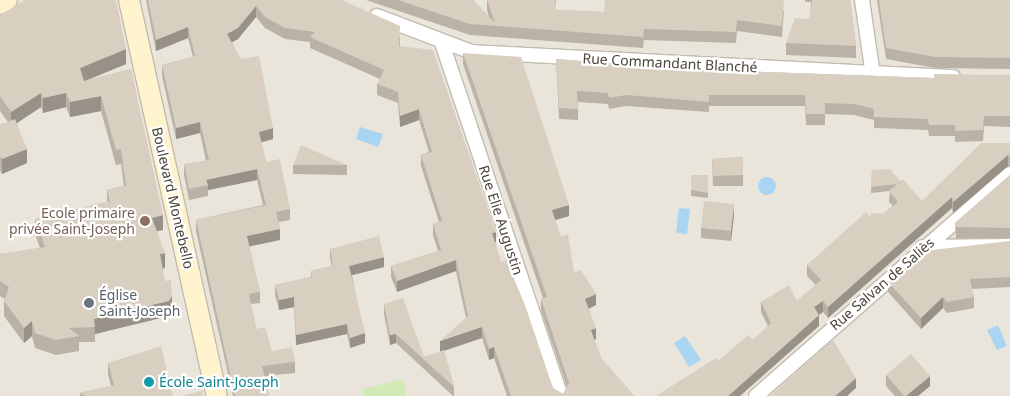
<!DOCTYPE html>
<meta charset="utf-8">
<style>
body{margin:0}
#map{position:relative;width:1010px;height:396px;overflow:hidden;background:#f6f3ec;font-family:"Noto Sans",sans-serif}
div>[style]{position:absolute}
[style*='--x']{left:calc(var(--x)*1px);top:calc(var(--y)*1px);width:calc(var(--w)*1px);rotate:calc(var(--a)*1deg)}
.residential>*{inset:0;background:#eae5da}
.green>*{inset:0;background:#d2eab5}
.water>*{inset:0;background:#a9d4f2}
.round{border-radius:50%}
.roads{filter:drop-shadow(1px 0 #c2bbae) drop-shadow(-1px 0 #c2bbae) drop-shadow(0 1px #c2bbae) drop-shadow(0 -1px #c2bbae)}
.minor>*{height:14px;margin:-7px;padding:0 7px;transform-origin:7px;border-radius:7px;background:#fff}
.secondary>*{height:20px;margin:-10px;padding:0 10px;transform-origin:10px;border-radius:10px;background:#fff3cd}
.wall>*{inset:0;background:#bab2a6}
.shaded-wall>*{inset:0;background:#979187}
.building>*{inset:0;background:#d8cfc1}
.dots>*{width:14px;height:14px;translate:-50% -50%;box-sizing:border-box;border:2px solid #fff;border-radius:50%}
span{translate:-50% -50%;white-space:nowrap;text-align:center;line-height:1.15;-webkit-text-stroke:4.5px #fff;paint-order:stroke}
.street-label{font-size:14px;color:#4b4439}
.education-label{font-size:14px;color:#785e54}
.right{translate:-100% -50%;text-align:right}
.worship-label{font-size:14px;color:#5b616d}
.left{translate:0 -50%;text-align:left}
.culture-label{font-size:14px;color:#0d838f}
</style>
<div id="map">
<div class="residential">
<i style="clip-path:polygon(0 0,1010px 0,1010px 396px,0 396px)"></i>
</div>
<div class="green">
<i style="clip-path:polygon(403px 379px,407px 396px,364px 396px,362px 389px)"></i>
</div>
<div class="water">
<i style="clip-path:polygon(360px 127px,383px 134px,378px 147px,356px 139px)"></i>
<i class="round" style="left:758px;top:177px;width:18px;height:18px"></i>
<i style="clip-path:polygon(679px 208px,690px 209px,687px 234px,676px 233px)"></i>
<i style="clip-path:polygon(998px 325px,1007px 346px,997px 350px,987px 330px)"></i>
<i style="clip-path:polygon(685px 336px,701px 360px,689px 367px,674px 343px)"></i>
</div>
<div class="roads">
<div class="minor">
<i style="--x:862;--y:0;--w:76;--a:81.7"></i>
<i style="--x:377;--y:16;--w:102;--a:20.8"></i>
<i style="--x:472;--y:52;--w:482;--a:3"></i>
<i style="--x:442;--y:43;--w:373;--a:71.4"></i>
<i style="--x:923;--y:247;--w:87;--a:-0.7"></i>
<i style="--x:756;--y:396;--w:337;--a:-41.2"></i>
</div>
<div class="secondary">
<i style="--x:129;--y:0;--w:406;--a:77.5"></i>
<i style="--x:0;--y:4;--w:8;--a:-30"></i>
</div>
</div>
<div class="wall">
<i style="clip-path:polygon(146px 0,342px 0,400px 37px,400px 46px,496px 242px,495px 243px,501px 262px,553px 388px,563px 394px,567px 387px,541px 310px,541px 299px,543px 298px,463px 64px,463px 53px,569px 216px,555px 220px,561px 237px,574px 272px,596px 305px,589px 309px,596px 339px,594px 340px,601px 358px,634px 396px,507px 396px,494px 358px,489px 360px,482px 338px,444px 351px,454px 387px,454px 396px,453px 396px,396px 343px,390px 345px,384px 314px,384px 304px,424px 357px,440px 352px,466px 318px,456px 271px,397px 292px,391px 277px,391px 266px,438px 251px,433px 235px,433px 224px,439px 222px,421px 166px,421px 155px,429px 152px,419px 120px,400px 127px,398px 103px,377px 95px,377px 84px,380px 79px,310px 48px,310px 42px,285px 39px,265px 28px,256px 17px,238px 39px,232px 42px,273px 139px,261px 142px,266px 162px,290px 209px,290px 220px,279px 222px,280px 240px,249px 246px,260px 292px,260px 303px,251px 304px,256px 329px,272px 351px,295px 362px,295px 373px,265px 376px,269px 396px,233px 396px,196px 231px,196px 220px,263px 205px,257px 180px,208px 190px,208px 196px,189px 200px,184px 175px,184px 164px,206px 161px,200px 133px,176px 139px,162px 76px,162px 65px,193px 57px,188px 38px,156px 51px)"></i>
<i style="clip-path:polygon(366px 0,473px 0,489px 17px,487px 10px,487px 0,556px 0,555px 10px,604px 12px,784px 11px,782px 37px,737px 31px,736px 43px,644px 40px,643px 48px,470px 35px)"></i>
<i style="clip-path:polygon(805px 0,850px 0,856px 46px,856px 58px,786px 55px,786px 43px,810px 19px,811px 2px,805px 2px)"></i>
<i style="clip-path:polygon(877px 0,1010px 0,1010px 69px,935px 68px,886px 59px)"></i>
<i style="clip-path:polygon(0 15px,126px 64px,85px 81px,131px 69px,163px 230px,157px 231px,165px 268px,162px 269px,172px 311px,169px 316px,95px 334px,95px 342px,79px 342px,79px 351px,56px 355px,35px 348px,32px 336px,24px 343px,4px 316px,4px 301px,5px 299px,0 296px,0 254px,40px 248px,35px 234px,35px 219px,107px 202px,107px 190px,124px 186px,121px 164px,116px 165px,101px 111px,70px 117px,66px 107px,43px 113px,41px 107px,17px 123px,27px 163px,2px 174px,0 171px,0 125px,8px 122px,0 111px)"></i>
<i style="clip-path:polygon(556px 59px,680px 69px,934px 78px,1010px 75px,1010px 127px,984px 126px,983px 141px,955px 142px,955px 136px,929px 136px,928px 130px,874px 128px,874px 120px,854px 115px,825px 114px,825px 125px,806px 125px,805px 106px,709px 106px,709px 112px,626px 106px,609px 109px,608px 104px,578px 102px,578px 120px,559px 119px)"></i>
<i style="clip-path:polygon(1010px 143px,1010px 166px,1008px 166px,953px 213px,952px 208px,828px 318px,823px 312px,819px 315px,819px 326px,718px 361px,753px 340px,768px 326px,761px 312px,761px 302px,797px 301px,816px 285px,807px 276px,807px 265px,871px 218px,883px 214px,893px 206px,889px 202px,890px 191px,871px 193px,872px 170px,900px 181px,922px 201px)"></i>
<i style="clip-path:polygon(743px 157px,743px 186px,713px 186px,712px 159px)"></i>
<i style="clip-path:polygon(293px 165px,347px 165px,347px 175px,293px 174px)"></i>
<i style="clip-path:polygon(691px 175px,708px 175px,708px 198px,691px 196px)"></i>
<i style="clip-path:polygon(1010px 175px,1010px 238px,956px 238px,955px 223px)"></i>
<i style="clip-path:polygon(734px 215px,731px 241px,701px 238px,701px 228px)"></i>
<i style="clip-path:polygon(1010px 241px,1010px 287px,972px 289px,974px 297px,974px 308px,947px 313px,943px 308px,921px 329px,888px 292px,888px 282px)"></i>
<i style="clip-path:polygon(330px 249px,384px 267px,352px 275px,365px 343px,350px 348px,347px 334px,296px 345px,294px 307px,279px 310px,275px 295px,275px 285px,311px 277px,311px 271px,332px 266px,330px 259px)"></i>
<i style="clip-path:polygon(108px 363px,173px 396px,80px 396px,80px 393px,111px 386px,108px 375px)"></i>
<i style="clip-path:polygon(886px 375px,930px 386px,918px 396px,895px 396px,886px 386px)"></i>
</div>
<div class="shaded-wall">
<i style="clip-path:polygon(256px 6px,256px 17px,238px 39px,227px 45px,227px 34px)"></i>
<i style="clip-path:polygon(188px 27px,188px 38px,156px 51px,156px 40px)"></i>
<i style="clip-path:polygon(126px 49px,126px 64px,80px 83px,80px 68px)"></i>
<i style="clip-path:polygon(41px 93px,41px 107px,11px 127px,11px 112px)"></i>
<i style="clip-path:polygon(66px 93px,66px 107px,43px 113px,43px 98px)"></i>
<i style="clip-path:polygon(101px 96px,101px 111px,70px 117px,70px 102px)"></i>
<i style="clip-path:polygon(419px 109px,419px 120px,400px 127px,400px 116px)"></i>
<i style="clip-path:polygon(200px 122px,200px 133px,176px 139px,176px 128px)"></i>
<i style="clip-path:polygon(273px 128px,273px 139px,259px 143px,259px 132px)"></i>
<i style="clip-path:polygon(27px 149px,27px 163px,2px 174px,2px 159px)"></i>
<i style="clip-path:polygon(1008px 155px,1008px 166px,953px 213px,953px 202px)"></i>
<i style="clip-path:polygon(257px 169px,257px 180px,208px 190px,208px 185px,206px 180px)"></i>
<i style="clip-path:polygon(952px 197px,952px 208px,828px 318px,828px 307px)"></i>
<i style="clip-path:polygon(734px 204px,734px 215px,731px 241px,731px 231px)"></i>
<i style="clip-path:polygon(569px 205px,569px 216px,552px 221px,552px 210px)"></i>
<i style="clip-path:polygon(163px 215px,163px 230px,152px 232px,152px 218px)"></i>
<i style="clip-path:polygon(280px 229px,280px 240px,247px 247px,247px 236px)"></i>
<i style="clip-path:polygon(496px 232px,496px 242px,492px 244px,492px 233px)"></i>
<i style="clip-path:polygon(165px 253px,165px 268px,160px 269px,160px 254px)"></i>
<i style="clip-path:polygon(384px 257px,384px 267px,349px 276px,349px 266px)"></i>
<i style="clip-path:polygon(456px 260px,456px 271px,397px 292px,397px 281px)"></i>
<i style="clip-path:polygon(596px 294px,596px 305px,585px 310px,585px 299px)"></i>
<i style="clip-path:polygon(172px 296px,172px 311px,169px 316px,95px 334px,94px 319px)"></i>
<i style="clip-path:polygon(294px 297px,294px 307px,279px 310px,279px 300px)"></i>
<i style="clip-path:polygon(943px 297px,943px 308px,921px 329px,921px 318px)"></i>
<i style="clip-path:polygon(823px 301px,823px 312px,814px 318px,814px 307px)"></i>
<i style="clip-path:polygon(819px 315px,819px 326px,740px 396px,728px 396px)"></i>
<i style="clip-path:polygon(32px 321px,32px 336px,24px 343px,24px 328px)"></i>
<i style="clip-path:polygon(347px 324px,347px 334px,296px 345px,296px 335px)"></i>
<i style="clip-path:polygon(482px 327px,482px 338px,440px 352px,440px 341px)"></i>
<i style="clip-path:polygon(596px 328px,596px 339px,591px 341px,591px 330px)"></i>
<i style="clip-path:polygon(365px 333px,365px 343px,350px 348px,350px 338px)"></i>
<i style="clip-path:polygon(396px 334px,396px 343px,390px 345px,390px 335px)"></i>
<i style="clip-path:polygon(494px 347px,494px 358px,489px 360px,489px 349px)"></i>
<i style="clip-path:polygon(930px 376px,930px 386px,918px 396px,906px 396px)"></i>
<i style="clip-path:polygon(856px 378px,856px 388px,847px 396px,835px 396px)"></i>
</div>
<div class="building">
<i style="clip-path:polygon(25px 0,116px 0,126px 49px,80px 68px,84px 81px,131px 69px,163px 215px,152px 218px,165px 253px,160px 254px,165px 281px,171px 280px,172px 296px,169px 301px,94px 319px,95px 327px,69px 328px,79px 336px,56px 340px,35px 333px,32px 321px,24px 328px,4px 301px,9px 287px,0 281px,0 254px,45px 247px,35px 219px,110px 201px,107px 190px,126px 186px,121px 149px,116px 150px,101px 96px,70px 102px,66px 93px,43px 98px,41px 93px,11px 112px,0 96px,0 15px)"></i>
<i style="clip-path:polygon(148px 0,342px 0,400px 26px,399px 46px,433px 50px,496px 232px,492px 233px,501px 262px,506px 260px,525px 305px,553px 388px,563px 394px,569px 383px,541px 299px,547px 297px,463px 53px,521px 57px,569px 205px,552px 210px,561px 237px,568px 234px,574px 272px,581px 270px,596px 294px,585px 299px,596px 328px,591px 330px,601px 358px,634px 396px,511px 396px,494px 347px,489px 349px,482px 327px,440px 341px,468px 316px,456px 260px,397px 281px,391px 266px,441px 250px,433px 224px,442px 221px,421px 155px,432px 152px,419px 109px,400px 116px,398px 92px,377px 84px,384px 70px,310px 37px,315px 32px,285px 28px,265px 17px,256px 6px,238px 28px,227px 34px,241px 59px,259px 56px,273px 128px,259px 132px,266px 162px,280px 159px,290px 209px,276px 212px,280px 229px,247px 236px,260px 292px,249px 294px,256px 329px,265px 327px,272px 351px,292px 347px,295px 362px,262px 366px,269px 396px,235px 396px,196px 220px,266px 205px,257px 169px,206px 180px,208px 185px,189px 189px,184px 164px,209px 160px,200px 122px,176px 128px,162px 65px,195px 56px,188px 27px,156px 40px)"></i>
<i style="clip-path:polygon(398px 0,473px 0,495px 23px,487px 0,555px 0,555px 10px,604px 12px,605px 0,784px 0,782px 26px,737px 20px,736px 32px,644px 29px,643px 37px,470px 24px)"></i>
<i style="clip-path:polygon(812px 0,850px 0,856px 46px,786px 43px,795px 18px,810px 19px)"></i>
<i style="clip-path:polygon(879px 0,1010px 0,1010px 58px,935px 57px,886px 48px)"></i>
<i style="clip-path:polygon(556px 59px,680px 69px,934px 78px,934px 74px,1010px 75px,1010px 116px,984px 116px,983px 130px,955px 131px,955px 125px,929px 125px,928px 119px,874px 117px,874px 109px,854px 104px,825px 103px,825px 114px,806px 114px,805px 95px,709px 95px,709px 102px,626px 95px,609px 98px,608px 93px,577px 91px,578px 109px,559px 108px)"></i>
<i style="clip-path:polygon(15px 119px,27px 149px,2px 159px,0 156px,0 125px)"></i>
<i style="clip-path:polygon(981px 143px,1010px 143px,1010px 156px,1008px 155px,953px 202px,952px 197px,828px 307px,823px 301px,814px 307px,819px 315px,728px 396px,656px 396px,716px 358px,718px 361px,748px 335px,753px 340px,771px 323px,761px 302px,789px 285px,797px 301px,821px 280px,807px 265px,866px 212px,871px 218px,871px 213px,883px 214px,898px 202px,889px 191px,903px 179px,922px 201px)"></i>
<i style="clip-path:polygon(301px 145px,347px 165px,293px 165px)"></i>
<i style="clip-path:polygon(743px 157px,743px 175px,713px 176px,712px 159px)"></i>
<i style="clip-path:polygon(890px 169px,900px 181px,897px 184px,871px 187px,872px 170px)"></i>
<i style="clip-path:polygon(691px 175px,708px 175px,708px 193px,691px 190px)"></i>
<i style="clip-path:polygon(1010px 175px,1010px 228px,956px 227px,955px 223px)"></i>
<i style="clip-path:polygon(704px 201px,734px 204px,731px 231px,701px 228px)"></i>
<i style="clip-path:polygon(379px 236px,384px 257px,349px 266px,365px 333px,350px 338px,347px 324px,296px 335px,294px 297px,279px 300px,275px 285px,312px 277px,311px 271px,333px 266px,330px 249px)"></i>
<i style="clip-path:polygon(1010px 241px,1010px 277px,970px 279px,974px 297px,947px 302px,943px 297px,921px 318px,888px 282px,923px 251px)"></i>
<i style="clip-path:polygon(403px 298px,424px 357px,444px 350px,454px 387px,396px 334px,390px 335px,384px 304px)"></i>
<i style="clip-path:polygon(833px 340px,856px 378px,835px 396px,770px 396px)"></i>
<i style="clip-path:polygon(161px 346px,173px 396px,85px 396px,80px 393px,114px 385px,108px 363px)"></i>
<i style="clip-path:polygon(911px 354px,930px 376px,906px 396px,904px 396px,886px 375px)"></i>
<i style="clip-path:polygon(202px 391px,203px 396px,180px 396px)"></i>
</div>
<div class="dots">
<i style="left:145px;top:221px;background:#8d6e63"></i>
<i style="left:89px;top:303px;background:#6b7280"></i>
<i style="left:149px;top:382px;background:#0f9aa8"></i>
</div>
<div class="street-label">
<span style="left:670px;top:63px;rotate:3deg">Rue Commandant Blanché</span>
<span style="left:173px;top:198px;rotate:77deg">Boulevard Montebello</span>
<span style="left:501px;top:220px;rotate:72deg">Rue Elie Augustin</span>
<span style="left:882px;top:284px;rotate:-41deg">Rue Salvan de Saliès</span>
</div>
<div class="education-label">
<span class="right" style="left:135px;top:221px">Ecole primaire<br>privée Saint-Joseph</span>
</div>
<div class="worship-label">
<span class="left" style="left:99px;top:303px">Église<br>Saint-Joseph</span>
</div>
<div class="culture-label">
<span class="left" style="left:159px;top:382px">École Saint-Joseph</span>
</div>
</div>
